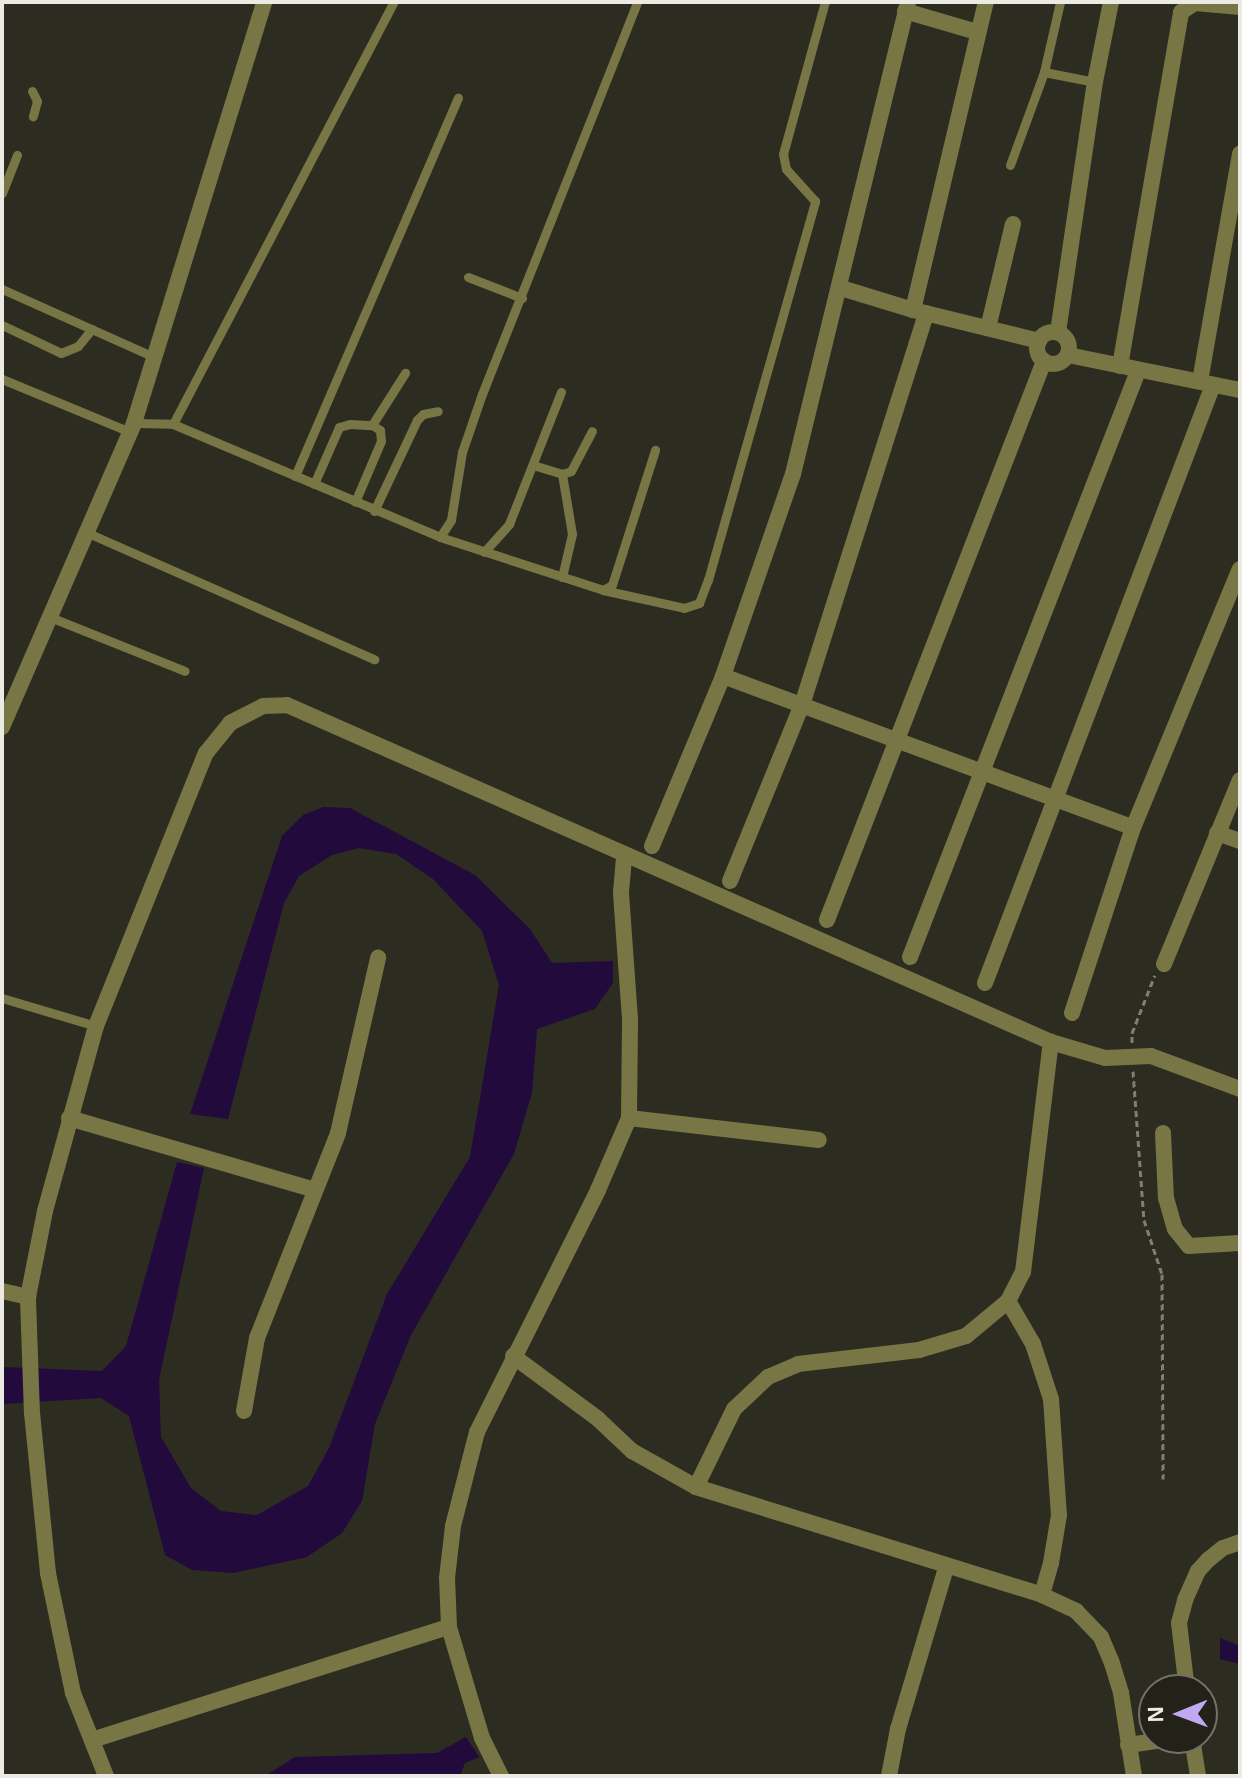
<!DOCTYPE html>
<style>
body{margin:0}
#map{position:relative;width:1242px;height:1778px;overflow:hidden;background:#2c2c21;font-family:Arial,sans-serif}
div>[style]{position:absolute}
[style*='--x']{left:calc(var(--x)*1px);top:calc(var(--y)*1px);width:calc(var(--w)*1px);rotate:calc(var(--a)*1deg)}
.water>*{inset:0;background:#220a3d}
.path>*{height:3px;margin-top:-1.5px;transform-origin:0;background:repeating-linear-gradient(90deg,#7f7f75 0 6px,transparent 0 10px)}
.lane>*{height:9px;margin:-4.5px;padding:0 4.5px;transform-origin:4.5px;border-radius:4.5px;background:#787645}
.street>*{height:16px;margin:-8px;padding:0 8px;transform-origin:8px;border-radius:8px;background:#787645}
.street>.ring{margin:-8px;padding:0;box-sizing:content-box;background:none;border:16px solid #787645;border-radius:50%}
.street-bridge>*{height:16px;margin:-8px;padding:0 8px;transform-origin:8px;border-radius:8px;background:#787645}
span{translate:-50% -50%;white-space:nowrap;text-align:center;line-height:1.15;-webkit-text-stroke:6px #232218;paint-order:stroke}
.frame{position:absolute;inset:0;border:4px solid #ebebe4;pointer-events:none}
.north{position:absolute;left:1138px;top:1674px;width:80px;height:80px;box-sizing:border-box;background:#232218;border:2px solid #73726a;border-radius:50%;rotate:269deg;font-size:22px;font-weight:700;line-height:32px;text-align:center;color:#ebebe4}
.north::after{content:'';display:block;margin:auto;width:28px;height:36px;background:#c2a8f3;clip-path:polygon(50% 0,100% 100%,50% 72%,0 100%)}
</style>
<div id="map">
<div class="water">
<i style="clip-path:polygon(323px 807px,350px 808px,475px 875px,530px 929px,552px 963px,613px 961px,613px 983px,595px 1009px,537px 1029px,532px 1093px,514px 1154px,411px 1335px,375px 1424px,362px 1501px,342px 1533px,307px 1557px,233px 1573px,192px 1570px,165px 1555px,129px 1416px,101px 1398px,2px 1404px,2px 1367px,102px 1371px,126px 1346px,177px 1162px,204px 1168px,159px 1380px,161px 1437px,191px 1488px,221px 1511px,257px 1515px,308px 1486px,329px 1448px,387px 1294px,470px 1157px,499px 985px,482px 931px,433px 879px,396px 854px,359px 848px,332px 855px,299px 876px,284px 903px,228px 1119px,190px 1114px,282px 836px,303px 815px)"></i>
<i style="clip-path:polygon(1220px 1638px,1240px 1646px,1240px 1664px,1220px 1659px)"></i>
<i style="clip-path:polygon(466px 1737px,479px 1757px,465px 1763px,460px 1776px,265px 1776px,295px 1757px,437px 1753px)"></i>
</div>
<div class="path">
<i style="--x:1132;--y:1043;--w:10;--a:-90"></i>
<i style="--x:1132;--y:1033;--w:62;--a:-68.4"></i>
<i style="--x:1133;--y:1071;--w:149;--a:85.8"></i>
<i style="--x:1144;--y:1220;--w:57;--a:71.6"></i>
<i style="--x:1162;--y:1274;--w:205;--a:89.7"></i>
</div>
<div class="lane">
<i style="--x:1044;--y:72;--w:52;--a:11.1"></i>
<i style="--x:32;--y:91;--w:11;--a:63"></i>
<i style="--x:37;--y:101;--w:16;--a:105"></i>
<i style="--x:1010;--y:165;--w:99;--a:-69.9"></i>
<i style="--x:1044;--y:72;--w:72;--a:-77.1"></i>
<i style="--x:2;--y:193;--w:41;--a:-68.5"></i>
<i style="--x:468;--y:277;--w:58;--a:21.3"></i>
<i style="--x:2;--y:289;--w:169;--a:24.1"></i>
<i style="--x:2;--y:325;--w:65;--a:25.4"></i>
<i style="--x:61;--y:353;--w:18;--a:-22"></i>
<i style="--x:78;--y:346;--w:22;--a:-51"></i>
<i style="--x:2;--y:379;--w:139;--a:22.5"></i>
<i style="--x:134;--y:423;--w:39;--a:1"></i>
<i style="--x:173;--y:424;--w:290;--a:22.9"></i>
<i style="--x:440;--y:537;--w:171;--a:18"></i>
<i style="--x:603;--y:590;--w:10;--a:-29"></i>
<i style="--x:612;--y:585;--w:142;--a:-72.3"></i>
<i style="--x:173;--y:424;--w:476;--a:-62.4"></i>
<i style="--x:372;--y:425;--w:62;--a:-57.6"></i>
<i style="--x:533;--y:465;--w:30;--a:17"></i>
<i style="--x:562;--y:474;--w:9;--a:-18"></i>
<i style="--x:571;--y:471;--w:45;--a:-62.3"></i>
<i style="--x:295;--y:476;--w:412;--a:-66.7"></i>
<i style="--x:314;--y:484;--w:62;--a:-66.3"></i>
<i style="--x:339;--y:427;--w:11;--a:-15"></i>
<i style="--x:350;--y:424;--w:22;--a:3"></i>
<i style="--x:372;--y:425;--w:9;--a:32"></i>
<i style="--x:380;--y:430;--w:11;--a:85"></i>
<i style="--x:381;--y:441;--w:66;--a:113.1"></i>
<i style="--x:374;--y:511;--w:101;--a:-64.7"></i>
<i style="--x:417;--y:420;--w:8;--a:-45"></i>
<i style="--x:423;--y:414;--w:15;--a:-11"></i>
<i style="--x:88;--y:533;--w:313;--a:23.8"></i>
<i style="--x:440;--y:537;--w:20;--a:-57"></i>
<i style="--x:451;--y:520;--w:69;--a:-80.8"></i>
<i style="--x:462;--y:452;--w:61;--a:-71"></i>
<i style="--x:482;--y:394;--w:422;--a:-68.4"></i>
<i style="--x:484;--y:552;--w:38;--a:-48"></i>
<i style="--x:509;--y:524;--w:142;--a:-68.5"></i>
<i style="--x:562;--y:577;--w:44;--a:-76.9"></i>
<i style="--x:572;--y:534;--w:61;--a:-99.5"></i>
<i style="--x:603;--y:590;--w:83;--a:12.5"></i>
<i style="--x:684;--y:608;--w:16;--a:-18"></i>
<i style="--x:699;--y:603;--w:25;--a:-69"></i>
<i style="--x:708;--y:580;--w:394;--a:-74.2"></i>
<i style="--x:815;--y:201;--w:43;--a:-132.2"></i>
<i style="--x:786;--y:169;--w:15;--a:-101"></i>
<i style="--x:783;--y:154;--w:158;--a:-74.6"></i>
<i style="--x:50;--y:617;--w:145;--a:21.8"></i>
<i style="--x:2;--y:998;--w:98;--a:16.6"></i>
</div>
<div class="street">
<i style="--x:905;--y:11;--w:75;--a:16.3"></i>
<i style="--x:841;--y:288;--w:75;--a:17"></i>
<i style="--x:913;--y:310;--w:130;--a:13.8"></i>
<i style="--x:913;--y:310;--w:317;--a:-76.7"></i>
<i style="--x:988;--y:328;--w:107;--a:-76.5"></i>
<i class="ring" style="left:1037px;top:332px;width:16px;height:16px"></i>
<i style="--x:1058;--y:332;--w:253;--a:-81.6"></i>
<i style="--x:1095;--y:82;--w:82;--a:-78.7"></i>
<i style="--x:1068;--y:355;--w:176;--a:11.5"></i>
<i style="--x:1120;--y:366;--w:359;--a:-80.2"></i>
<i style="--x:1181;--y:12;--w:17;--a:-33"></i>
<i style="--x:1195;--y:3;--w:45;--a:5.1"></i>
<i style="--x:1200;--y:381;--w:231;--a:-80"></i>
<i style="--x:723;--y:676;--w:437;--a:20.3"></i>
<i style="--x:2;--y:727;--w:331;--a:-66.5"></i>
<i style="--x:134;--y:423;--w:441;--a:-72.8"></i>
<i style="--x:1217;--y:833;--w:24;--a:19"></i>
<i style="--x:652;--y:846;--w:184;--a:-67.3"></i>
<i style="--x:723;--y:676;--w:214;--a:-70.9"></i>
<i style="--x:793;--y:474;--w:486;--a:-76.3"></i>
<i style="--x:730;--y:881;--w:190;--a:-67.8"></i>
<i style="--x:802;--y:705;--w:411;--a:-72.4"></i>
<i style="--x:827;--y:920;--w:600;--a:-68.78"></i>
<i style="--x:910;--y:957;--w:629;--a:-68.74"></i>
<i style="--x:1164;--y:964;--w:199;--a:-67.6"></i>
<i style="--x:985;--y:983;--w:640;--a:-69.13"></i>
<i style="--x:1072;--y:1013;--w:195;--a:-71.8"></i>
<i style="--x:1133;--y:828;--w:280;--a:-67.6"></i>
<i style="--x:1151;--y:1056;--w:95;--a:20.3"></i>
<i style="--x:69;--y:1118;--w:256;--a:16.3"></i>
<i style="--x:629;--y:1118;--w:191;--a:6.6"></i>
<i style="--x:1163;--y:1133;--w:65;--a:87.4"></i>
<i style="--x:1166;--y:1198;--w:32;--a:74"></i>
<i style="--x:1175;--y:1229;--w:22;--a:51"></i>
<i style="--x:1189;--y:1246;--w:51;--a:-3.4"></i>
<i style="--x:2;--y:1291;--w:27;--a:13"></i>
<i style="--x:1008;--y:1301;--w:50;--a:59.8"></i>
<i style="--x:1033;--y:1344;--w:58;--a:71.9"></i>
<i style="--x:1051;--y:1399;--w:116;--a:86.1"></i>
<i style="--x:1059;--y:1515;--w:49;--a:99.5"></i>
<i style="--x:1051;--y:1563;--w:33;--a:106"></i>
<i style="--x:513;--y:1356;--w:106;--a:36.5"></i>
<i style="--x:598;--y:1419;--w:47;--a:43.3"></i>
<i style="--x:632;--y:1451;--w:73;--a:29.4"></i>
<i style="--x:696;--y:1487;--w:362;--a:17.3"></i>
<i style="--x:1042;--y:1595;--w:38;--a:25"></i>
<i style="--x:1076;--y:1611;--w:36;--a:46"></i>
<i style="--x:1101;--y:1637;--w:25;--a:67"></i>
<i style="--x:1111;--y:1660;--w:34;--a:73"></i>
<i style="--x:1121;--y:1693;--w:84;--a:81.1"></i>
<i style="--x:244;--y:1411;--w:74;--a:-79.9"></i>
<i style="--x:257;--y:1338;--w:220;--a:-68.4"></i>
<i style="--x:338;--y:1133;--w:180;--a:-77.1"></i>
<i style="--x:696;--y:1487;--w:87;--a:-64"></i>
<i style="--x:734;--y:1409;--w:47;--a:-43.3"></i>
<i style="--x:768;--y:1377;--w:33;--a:-23"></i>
<i style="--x:798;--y:1364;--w:122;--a:-6.6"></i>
<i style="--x:919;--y:1350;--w:49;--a:-16.6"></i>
<i style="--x:966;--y:1336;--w:55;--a:-39.8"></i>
<i style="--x:1008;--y:1301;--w:33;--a:-63"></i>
<i style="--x:1023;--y:1272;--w:232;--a:-83.1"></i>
<i style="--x:1187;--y:1690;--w:67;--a:-96.8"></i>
<i style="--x:1179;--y:1623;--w:24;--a:-75"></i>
<i style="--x:1185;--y:1600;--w:32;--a:-66"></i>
<i style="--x:1198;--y:1571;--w:15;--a:-48"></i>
<i style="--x:1208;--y:1560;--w:19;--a:-39"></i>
<i style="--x:1223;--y:1548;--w:18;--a:-19"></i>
<i style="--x:1192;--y:1738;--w:38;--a:81"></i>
<i style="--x:92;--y:1740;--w:374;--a:-17.6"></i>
<i style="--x:1128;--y:1745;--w:49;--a:-8.1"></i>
<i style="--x:106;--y:1776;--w:89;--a:-111.7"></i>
<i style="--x:73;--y:1693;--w:123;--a:-101.8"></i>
<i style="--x:48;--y:1573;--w:160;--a:-95.7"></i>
<i style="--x:32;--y:1414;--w:117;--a:-92"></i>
<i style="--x:28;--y:1297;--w:88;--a:-78.8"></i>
<i style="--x:45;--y:1211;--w:192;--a:-74.6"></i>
<i style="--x:96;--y:1026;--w:294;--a:-68.1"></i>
<i style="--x:206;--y:753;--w:38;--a:-51"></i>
<i style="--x:230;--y:723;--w:37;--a:-27"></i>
<i style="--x:263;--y:706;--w:24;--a:-2"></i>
<i style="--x:287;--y:705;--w:835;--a:23.8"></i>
<i style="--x:1051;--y:1042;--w:56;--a:16.5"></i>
<i style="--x:501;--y:1776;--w:42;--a:-116.6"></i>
<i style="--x:482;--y:1738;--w:116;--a:-106.6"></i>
<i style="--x:449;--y:1627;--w:49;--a:-92.3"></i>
<i style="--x:447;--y:1578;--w:52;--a:-83.4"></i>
<i style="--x:453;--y:1526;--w:97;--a:-75.7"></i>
<i style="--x:477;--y:1432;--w:271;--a:-63.4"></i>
<i style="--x:598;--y:1190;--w:78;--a:-66.7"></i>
<i style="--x:629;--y:1118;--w:99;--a:-89.4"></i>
<i style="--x:630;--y:1019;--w:127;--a:-94.1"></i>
<i style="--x:621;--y:892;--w:36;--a:-85"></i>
<i style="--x:889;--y:1776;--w:48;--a:-79.2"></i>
<i style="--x:898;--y:1729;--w:168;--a:-73.4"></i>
</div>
<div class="street-bridge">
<i style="--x:1105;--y:1058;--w:46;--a:-2.5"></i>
</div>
<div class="frame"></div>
<div class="north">N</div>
</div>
